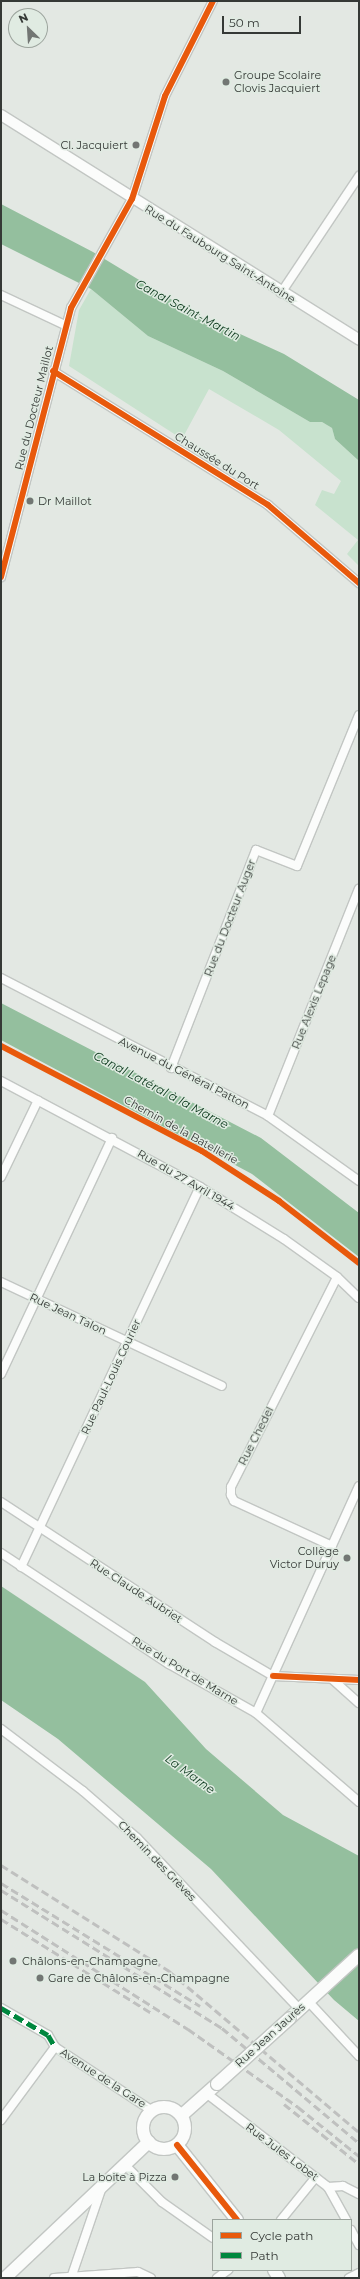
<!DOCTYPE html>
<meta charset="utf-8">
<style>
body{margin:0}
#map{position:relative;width:360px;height:2279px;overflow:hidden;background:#e3e8e3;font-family:Montserrat,sans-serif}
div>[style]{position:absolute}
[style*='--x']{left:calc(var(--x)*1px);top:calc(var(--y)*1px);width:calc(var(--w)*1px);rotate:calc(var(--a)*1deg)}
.green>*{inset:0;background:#c8e2ce}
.water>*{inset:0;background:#94bf9e}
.roads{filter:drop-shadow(1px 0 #c2c6c3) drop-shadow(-1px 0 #c2c6c3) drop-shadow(0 1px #c2c6c3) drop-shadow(0 -1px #c2c6c3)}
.minor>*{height:8px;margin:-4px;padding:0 4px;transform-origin:4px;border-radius:4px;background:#fbfcfb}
.tertiary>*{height:10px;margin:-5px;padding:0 5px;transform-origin:5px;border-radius:5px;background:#fbfcfb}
.secondary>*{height:12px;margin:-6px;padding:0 6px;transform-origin:6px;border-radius:6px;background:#fbfcfb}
.secondary>.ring{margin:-6px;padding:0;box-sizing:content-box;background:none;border:12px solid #fbfcfb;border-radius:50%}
.rail>*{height:3px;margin-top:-1.5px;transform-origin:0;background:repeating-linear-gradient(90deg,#bfc0bf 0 8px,transparent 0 12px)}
.bridges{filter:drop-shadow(1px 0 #c2c6c3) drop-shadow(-1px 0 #c2c6c3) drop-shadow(0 1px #c2c6c3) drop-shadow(0 -1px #c2c6c3)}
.secondary-bridge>*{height:12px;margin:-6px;padding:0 6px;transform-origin:6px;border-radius:6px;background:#fbfcfb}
.quiet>*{height:5px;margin-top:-2.5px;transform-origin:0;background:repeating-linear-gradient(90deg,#00873e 0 10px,transparent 0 15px)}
.cycleway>*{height:6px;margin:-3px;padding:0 3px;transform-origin:3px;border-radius:3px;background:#e8590c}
.dots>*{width:11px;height:11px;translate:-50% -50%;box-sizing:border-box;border:2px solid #e0ebe2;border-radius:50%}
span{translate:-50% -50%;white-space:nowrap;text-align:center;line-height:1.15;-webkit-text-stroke:3px #e0ebe2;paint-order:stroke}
.poi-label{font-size:11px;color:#353936}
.left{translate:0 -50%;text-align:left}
.right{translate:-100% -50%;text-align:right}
.street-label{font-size:11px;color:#353936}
.water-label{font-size:12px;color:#0c3a1d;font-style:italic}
.frame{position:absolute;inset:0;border:2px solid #353936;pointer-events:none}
.legend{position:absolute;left:212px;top:2219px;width:140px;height:52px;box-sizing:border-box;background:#e0ebe2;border:1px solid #9ca49d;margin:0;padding:5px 7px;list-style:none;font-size:12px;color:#353936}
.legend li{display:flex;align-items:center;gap:8px;height:20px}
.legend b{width:20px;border:1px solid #9ca49d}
.north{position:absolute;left:8px;top:8px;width:40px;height:40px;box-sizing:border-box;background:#e0ebe2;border:1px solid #9ca49d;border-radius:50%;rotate:335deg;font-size:11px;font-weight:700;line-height:16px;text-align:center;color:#353936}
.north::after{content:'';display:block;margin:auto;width:14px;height:18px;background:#727673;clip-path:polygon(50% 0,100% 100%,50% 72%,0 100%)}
.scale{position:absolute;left:222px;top:16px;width:79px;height:18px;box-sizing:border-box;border:2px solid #353936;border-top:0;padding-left:5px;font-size:12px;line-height:14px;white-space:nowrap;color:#353936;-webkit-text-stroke:3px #e0ebe2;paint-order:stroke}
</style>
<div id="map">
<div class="green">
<i style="clip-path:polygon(91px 289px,148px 336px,223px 371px,310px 422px,322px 422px,332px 428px,335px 439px,359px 461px,359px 566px,347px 554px,358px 540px,315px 505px,322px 490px,334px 494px,341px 481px,279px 430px,209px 389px,182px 439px,69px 366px,79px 310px)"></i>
</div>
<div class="water">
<i style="clip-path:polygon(1px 204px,93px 252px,192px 312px,284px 354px,359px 400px,359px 461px,335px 439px,332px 428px,322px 422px,310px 422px,223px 371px,148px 336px,91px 289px,1px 244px)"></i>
<i style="clip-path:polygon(1px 1003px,261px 1138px,359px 1213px,359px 1257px,252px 1174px,1px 1040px)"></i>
<i style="clip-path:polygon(1px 1586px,145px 1682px,206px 1749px,283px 1815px,359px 1856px,359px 2021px,334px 2000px,211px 1869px,58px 1739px,1px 1700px)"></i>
</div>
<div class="roads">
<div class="minor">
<i style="--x:281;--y:293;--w:141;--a:-56.3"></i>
<i style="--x:1;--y:295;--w:71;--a:25.1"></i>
<i style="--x:53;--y:371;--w:253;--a:31.9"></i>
<i style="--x:268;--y:505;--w:120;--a:40.6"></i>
<i style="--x:1;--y:577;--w:278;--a:-75.4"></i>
<i style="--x:71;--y:308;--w:125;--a:-60.8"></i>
<i style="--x:132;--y:199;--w:108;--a:-72.2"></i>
<i style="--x:165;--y:96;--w:106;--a:-63.2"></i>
<i style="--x:1;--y:978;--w:301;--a:27.3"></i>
<i style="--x:268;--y:1116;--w:112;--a:35.5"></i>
<i style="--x:171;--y:1068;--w:234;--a:-68.7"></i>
<i style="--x:256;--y:850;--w:44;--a:21.3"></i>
<i style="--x:297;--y:866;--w:163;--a:-67.7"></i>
<i style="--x:1;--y:1081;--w:225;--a:28"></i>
<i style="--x:200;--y:1187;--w:99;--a:31.8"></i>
<i style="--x:284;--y:1239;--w:65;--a:35.6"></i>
<i style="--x:337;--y:1277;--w:30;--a:44"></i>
<i style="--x:268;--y:1116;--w:245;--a:-68.2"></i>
<i style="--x:1;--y:1177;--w:85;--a:-64.3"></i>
<i style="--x:1;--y:1282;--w:244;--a:25.2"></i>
<i style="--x:1;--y:1374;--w:261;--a:-64.8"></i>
<i style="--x:1;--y:1502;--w:256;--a:33.2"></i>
<i style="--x:215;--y:1642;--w:67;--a:30.4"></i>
<i style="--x:273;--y:1676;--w:86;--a:2.7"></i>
<i style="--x:332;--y:1546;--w:108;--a:-155.3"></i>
<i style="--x:234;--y:1501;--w:7;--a:-117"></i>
<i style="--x:231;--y:1495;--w:8;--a:-90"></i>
<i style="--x:231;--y:1487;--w:235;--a:-63.2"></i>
<i style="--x:1;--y:1553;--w:201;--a:33.5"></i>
<i style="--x:169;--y:1664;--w:100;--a:29.4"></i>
<i style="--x:256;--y:1713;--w:136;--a:40.8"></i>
<i style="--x:21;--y:1567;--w:420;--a:-64.8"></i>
<i style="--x:332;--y:1679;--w:36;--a:42"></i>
<i style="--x:256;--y:1713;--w:249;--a:-65.6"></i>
<i style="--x:1;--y:1729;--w:103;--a:37.1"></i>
<i style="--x:83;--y:1791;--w:72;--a:41"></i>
<i style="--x:137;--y:1838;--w:236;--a:46.5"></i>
<i style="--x:308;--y:2001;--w:75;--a:47.2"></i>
<i style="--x:1;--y:2008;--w:54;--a:29.9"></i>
<i style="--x:48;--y:2035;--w:14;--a:60"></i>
<i style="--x:55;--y:2047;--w:115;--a:33.3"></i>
<i style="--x:206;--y:2093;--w:154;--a:37.6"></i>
<i style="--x:328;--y:2187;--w:38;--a:61"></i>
<i style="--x:1;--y:2120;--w:91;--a:-53.5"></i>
<i style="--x:126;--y:2166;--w:51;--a:45"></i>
<i style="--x:162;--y:2202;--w:62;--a:35.2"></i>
<i style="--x:328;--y:2187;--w:15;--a:-4"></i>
<i style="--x:343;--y:2186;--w:18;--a:27"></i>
<i style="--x:281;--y:2220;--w:55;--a:-50.9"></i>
<i style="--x:351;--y:2230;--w:17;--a:62"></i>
<i style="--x:54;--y:2278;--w:84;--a:-4.1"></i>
<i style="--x:138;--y:2272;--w:14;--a:25"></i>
<i style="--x:71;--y:2278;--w:93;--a:-71.2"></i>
<i style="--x:217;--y:2278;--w:14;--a:-36"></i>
<i style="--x:349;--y:2278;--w:11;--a:-27"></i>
</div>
<div class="tertiary">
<i style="--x:1;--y:115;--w:423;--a:32.1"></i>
</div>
<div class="secondary">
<i style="--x:290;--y:2018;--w:93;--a:-42.4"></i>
<i class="ring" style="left:143px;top:2107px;width:30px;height:30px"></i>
<i style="--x:182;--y:2115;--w:47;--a:-41.5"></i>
<i style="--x:177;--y:2145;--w:96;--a:51.3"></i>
<i style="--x:274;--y:2270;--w:9;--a:58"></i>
<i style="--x:5;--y:2278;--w:198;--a:-43.4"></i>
</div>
</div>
<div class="rail">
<i style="--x:1;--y:1865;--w:199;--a:32.2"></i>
<i style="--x:169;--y:1971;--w:249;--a:40.3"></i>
<i style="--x:1;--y:1883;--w:234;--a:31.7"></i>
<i style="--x:1;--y:1890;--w:261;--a:32"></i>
<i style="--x:222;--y:2028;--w:179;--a:40"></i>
<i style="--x:1;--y:1910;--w:222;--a:32.5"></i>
<i style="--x:188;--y:2029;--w:135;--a:35.3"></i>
<i style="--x:298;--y:2107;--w:78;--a:38.8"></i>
<i style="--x:1;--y:1919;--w:176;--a:32"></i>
<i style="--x:284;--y:2104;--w:96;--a:38.7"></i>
</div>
<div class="bridges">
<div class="secondary-bridge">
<i style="--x:217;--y:2084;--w:98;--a:-42.1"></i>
</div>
</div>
<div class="quiet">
<i style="--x:1;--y:2008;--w:54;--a:29.9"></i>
<i style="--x:48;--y:2035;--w:14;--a:60"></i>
</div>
<div class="cycleway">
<i style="--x:53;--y:371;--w:253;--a:31.9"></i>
<i style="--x:268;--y:505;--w:120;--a:40.6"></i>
<i style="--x:1;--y:577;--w:278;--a:-75.4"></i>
<i style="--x:71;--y:308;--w:125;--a:-60.8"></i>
<i style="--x:132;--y:199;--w:108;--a:-72.2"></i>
<i style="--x:165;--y:96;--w:106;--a:-63.2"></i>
<i style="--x:1;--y:1046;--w:227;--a:27.6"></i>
<i style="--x:202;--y:1151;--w:92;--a:33"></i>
<i style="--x:279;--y:1201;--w:101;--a:37.8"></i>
<i style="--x:273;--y:1676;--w:86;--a:2.7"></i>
<i style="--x:177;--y:2145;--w:96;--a:51.3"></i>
</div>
<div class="dots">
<i style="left:226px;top:82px;background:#727673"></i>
<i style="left:136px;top:145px;background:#727673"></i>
<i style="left:30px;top:501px;background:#727673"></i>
<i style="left:347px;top:1558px;background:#727673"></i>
<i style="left:13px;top:1961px;background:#727673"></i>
<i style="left:40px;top:1978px;background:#727673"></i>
<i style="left:175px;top:2177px;background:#727673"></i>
</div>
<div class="poi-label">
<span class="left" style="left:234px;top:82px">Groupe Scolaire<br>Clovis Jacquiert</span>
<span class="right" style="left:128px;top:145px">Cl. Jacquiert</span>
<span class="left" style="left:38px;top:501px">Dr Maillot</span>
<span class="right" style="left:339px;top:1558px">Collège<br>Victor Duruy</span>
<span class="left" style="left:22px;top:1961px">Châlons-en-Champagne</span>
<span class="left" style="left:48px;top:1978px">Gare de Châlons-en-Champagne</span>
<span class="right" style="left:167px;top:2177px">La boite à Pizza</span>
</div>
<div class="street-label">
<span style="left:220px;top:254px;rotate:32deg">Rue du Faubourg Saint-Antoine</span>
<span style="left:34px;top:408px;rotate:-76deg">Rue du Docteur Maillot</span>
<span style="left:217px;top:461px;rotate:32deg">Chaussée du Port</span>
<span style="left:230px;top:918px;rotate:-69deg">Rue du Docteur Auger</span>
<span style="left:314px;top:1002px;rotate:-68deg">Rue Alexis Lepage</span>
<span style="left:184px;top:1073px;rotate:27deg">Avenue du Général Patton</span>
<span style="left:181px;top:1130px;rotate:29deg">Chemin de la Batellerie</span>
<span style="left:186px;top:1180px;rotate:30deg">Rue du 27 Avril 1944</span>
<span style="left:68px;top:1314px;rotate:25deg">Rue Jean Talon</span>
<span style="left:111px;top:1377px;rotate:-65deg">Rue Paul-Louis Courier</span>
<span style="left:256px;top:1436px;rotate:-63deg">Rue Chedel</span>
<span style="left:136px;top:1591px;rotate:33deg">Rue Claude Aubriet</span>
<span style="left:185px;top:1671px;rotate:31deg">Rue du Port de Marne</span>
<span style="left:157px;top:1861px;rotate:46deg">Chemin des Grèves</span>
<span style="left:270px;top:2035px;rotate:-42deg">Rue Jean Jaurès</span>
<span style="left:103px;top:2078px;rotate:33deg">Avenue de la Gare</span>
<span style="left:282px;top:2152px;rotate:37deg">Rue Jules Lobet</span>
</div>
<div class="water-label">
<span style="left:188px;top:310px;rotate:28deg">Canal Saint-Martin</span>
<span style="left:161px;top:1090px;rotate:28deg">Canal Latéral à la Marne</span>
<span style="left:190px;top:1774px;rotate:36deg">La Marne</span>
</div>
<div class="frame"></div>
<ul class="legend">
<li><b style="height:5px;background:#e8590c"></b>Cycle path</li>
<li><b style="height:5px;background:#00873e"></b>Path</li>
</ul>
<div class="north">N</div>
<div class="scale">50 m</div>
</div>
